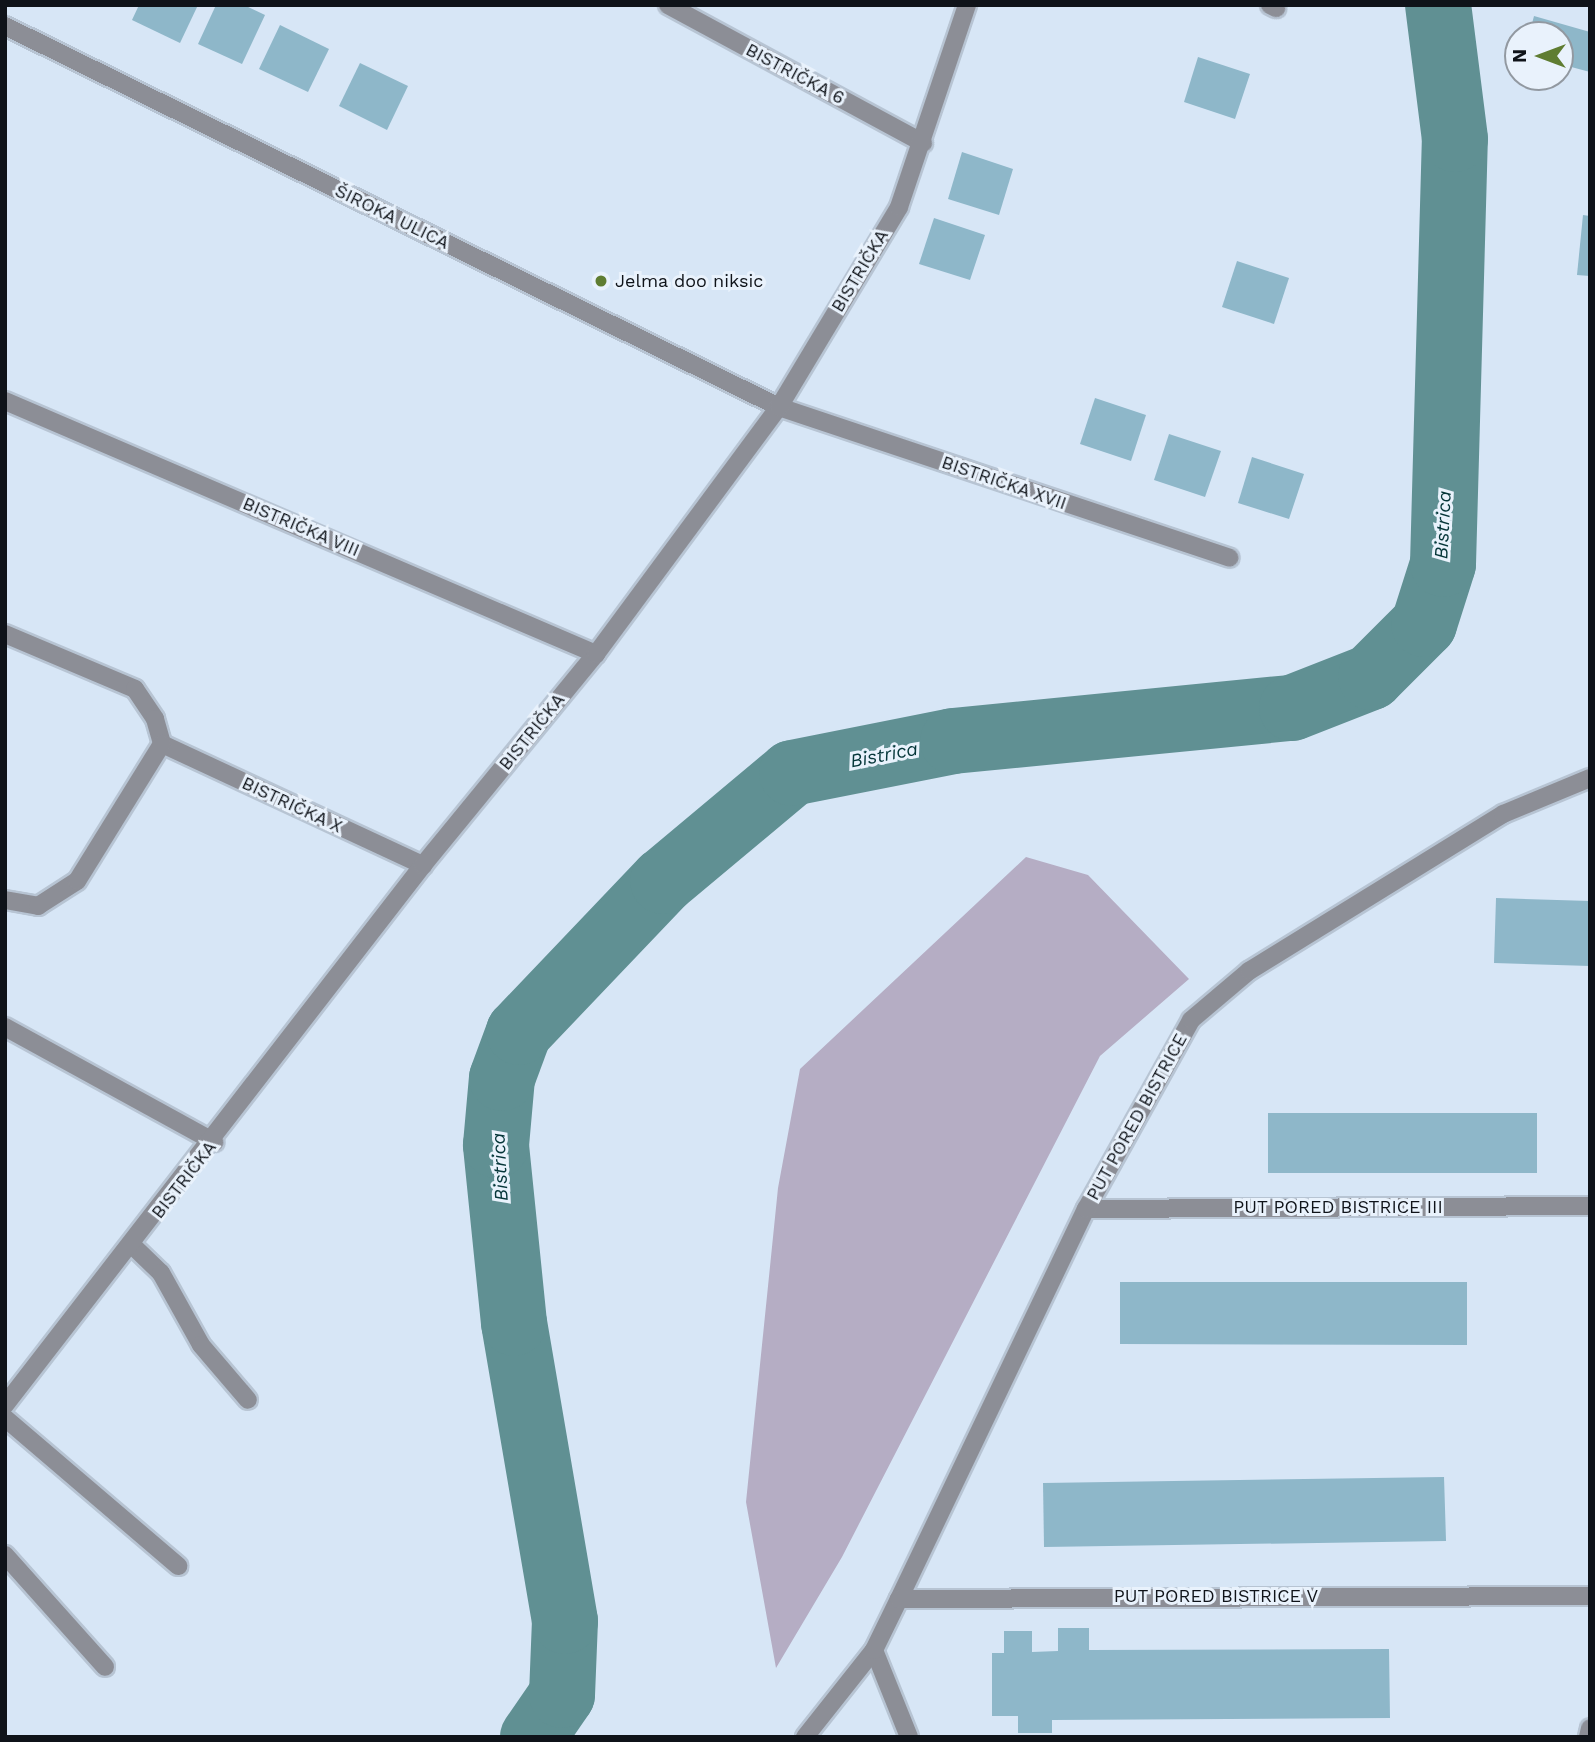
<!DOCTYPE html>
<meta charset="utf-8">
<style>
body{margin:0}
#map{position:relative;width:1595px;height:1742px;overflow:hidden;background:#d7e6f6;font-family:"Work Sans",sans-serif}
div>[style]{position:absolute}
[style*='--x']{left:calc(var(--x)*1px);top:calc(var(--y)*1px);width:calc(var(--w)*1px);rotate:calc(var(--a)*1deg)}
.green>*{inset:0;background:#b5adc4}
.river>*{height:66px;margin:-33px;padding:0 33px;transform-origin:33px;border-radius:33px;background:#609093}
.building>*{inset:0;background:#8eb7c9}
.roads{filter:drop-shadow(2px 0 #b7c4d3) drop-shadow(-2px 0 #b7c4d3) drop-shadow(0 2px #b7c4d3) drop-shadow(0 -2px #b7c4d3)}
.minor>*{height:18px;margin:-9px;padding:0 9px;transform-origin:9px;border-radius:9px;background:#8c8e96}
.dots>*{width:19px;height:19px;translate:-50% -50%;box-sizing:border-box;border:4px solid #e9f2fc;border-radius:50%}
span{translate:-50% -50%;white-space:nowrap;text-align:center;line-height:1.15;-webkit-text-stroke:6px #e9f2fc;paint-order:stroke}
.street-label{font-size:18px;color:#0f1319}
.poi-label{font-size:18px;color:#0f1319}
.left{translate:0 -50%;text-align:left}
.water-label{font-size:19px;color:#053639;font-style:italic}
.frame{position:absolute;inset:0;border:7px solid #0f1319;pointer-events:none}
.north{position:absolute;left:1504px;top:21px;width:70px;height:70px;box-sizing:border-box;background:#e9f2fc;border:2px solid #9299a1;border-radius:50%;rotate:270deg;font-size:19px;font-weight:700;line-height:28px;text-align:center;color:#0f1319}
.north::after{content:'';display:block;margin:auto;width:24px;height:32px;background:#5f7d32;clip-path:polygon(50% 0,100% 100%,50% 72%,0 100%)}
</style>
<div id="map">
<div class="green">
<i style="clip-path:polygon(1026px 857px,1088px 875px,1189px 979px,1100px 1056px,842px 1557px,776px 1668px,746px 1502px,778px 1188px,800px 1069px)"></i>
</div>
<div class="river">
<i style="--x:533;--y:1737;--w:51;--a:-55.4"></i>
<i style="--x:562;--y:1695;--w:74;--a:-87.7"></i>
<i style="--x:565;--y:1621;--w:302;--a:-99.7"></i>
<i style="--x:514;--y:1323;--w:179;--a:-95.8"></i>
<i style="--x:496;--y:1145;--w:67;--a:-84.9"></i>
<i style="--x:502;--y:1078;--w:49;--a:-69.7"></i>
<i style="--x:519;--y:1032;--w:209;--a:-46.4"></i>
<i style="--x:663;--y:881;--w:168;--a:-39.9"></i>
<i style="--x:792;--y:773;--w:164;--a:-11.2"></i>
<i style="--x:953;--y:741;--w:341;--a:-5.6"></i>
<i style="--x:1292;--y:708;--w:85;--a:-21.4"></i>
<i style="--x:1371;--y:677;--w:75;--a:-45"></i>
<i style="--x:1424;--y:624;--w:63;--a:-72.4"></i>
<i style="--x:1443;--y:564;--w:425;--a:-88.4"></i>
<i style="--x:1455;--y:139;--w:135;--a:-97.2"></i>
</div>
<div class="building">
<i style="clip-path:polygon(139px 5px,198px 5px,180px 43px,132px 20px)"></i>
<i style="clip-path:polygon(216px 5px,244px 5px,265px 15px,242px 64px,198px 44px)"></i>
<i style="clip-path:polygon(1534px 16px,1590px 32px,1590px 72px,1560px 64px,1560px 35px,1529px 35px)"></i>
<i style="clip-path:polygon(280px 25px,329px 49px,308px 92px,259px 69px)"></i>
<i style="clip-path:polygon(1198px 57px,1250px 74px,1235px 119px,1184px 102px)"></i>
<i style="clip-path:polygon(360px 63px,408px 86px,387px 130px,339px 106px)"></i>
<i style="clip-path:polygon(962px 152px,1013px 169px,999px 215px,948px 199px)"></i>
<i style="clip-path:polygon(1583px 215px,1590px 216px,1590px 276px,1577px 275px)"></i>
<i style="clip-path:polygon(934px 218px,985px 235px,970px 280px,919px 264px)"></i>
<i style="clip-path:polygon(1237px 261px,1289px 278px,1274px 324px,1222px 307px)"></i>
<i style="clip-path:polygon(1095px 398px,1146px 415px,1131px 461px,1080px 444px)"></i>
<i style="clip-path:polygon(1169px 434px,1221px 451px,1205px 497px,1154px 480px)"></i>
<i style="clip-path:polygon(1252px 457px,1304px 474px,1289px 519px,1238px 503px)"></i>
<i style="clip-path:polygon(1496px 898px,1590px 901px,1590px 966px,1494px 963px)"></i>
<i style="clip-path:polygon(1268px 1113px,1537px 1113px,1537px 1173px,1268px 1173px)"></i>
<i style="clip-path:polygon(1120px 1282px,1467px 1282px,1467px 1345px,1120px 1344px)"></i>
<i style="clip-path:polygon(1444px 1477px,1446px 1541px,1044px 1547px,1043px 1483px)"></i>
<i style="clip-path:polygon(1058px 1628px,1089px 1628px,1089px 1650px,1389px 1649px,1390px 1718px,1052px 1720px,1052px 1733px,1018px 1733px,1018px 1716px,992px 1716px,992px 1653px,1004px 1653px,1004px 1631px,1032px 1631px,1032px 1652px,1058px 1651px)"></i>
</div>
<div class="roads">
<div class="minor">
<i style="--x:668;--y:5;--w:290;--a:28.4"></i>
<i style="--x:1270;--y:5;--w:7;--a:27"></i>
<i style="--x:5;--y:26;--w:863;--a:26.21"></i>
<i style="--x:779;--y:407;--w:475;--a:18.5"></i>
<i style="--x:5;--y:401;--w:643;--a:23.18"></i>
<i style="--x:5;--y:634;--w:141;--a:22.9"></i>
<i style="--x:135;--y:689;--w:36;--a:56"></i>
<i style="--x:155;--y:719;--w:26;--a:74"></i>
<i style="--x:162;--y:744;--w:288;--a:24.9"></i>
<i style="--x:5;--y:900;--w:34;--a:10"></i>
<i style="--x:38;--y:906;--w:46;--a:-32.7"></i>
<i style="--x:77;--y:881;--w:161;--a:-58.2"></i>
<i style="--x:5;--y:1027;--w:239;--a:28.8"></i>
<i style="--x:1086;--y:1209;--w:504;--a:-0.34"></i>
<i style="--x:132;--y:1245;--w:40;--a:44"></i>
<i style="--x:161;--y:1273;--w:82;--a:60.9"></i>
<i style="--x:201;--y:1345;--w:72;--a:49.5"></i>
<i style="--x:5;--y:1405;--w:683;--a:-52.26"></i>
<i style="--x:423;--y:865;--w:273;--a:-50.7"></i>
<i style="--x:596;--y:654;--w:307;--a:-53.5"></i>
<i style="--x:779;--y:407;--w:233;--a:-59"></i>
<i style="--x:899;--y:207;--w:213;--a:-71.4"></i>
<i style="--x:5;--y:1418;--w:228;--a:40.5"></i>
<i style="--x:5;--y:1555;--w:150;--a:48.2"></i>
<i style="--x:899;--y:1599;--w:433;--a:-64.4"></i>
<i style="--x:1086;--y:1209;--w:216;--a:-60.9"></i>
<i style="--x:1191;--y:1020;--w:76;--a:-40.2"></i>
<i style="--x:1249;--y:971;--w:299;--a:-31.7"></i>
<i style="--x:1503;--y:814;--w:94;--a:-22.5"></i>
<i style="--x:874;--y:1650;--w:94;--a:68.1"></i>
<i style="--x:805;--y:1737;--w:111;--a:-51.6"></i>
<i style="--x:874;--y:1650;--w:57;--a:-63.9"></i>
<i style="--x:899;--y:1599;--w:691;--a:-0.25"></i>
<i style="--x:1588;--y:1737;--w:9;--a:-77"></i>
</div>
</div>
<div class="dots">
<i style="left:601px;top:281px;background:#5f7d32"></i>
</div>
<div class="street-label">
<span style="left:795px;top:74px;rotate:28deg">BISTRIČKA 6</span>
<span style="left:392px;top:217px;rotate:26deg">ŠIROKA ULICA</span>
<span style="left:860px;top:271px;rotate:-59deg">BISTRIČKA</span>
<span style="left:1004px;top:483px;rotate:19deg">BISTRIČKA XVII</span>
<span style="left:301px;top:527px;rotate:23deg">BISTRIČKA VIII</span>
<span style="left:532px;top:732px;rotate:-51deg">BISTRIČKA</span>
<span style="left:292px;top:805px;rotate:25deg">BISTRIČKA X</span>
<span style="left:1137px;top:1117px;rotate:-61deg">PUT PORED BISTRICE</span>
<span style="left:184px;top:1180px;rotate:-52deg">BISTRIČKA</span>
<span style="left:1338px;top:1207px">PUT PORED BISTRICE III</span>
<span style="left:1216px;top:1596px">PUT PORED BISTRICE V</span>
</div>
<div class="poi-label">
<span class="left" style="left:615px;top:281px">Jelma doo niksic</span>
</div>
<div class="water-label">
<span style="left:1443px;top:525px;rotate:-87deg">Bistrica</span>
<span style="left:884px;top:755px;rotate:-11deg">Bistrica</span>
<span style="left:500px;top:1167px;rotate:-93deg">Bistrica</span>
</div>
<div class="frame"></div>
<div class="north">N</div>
</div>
